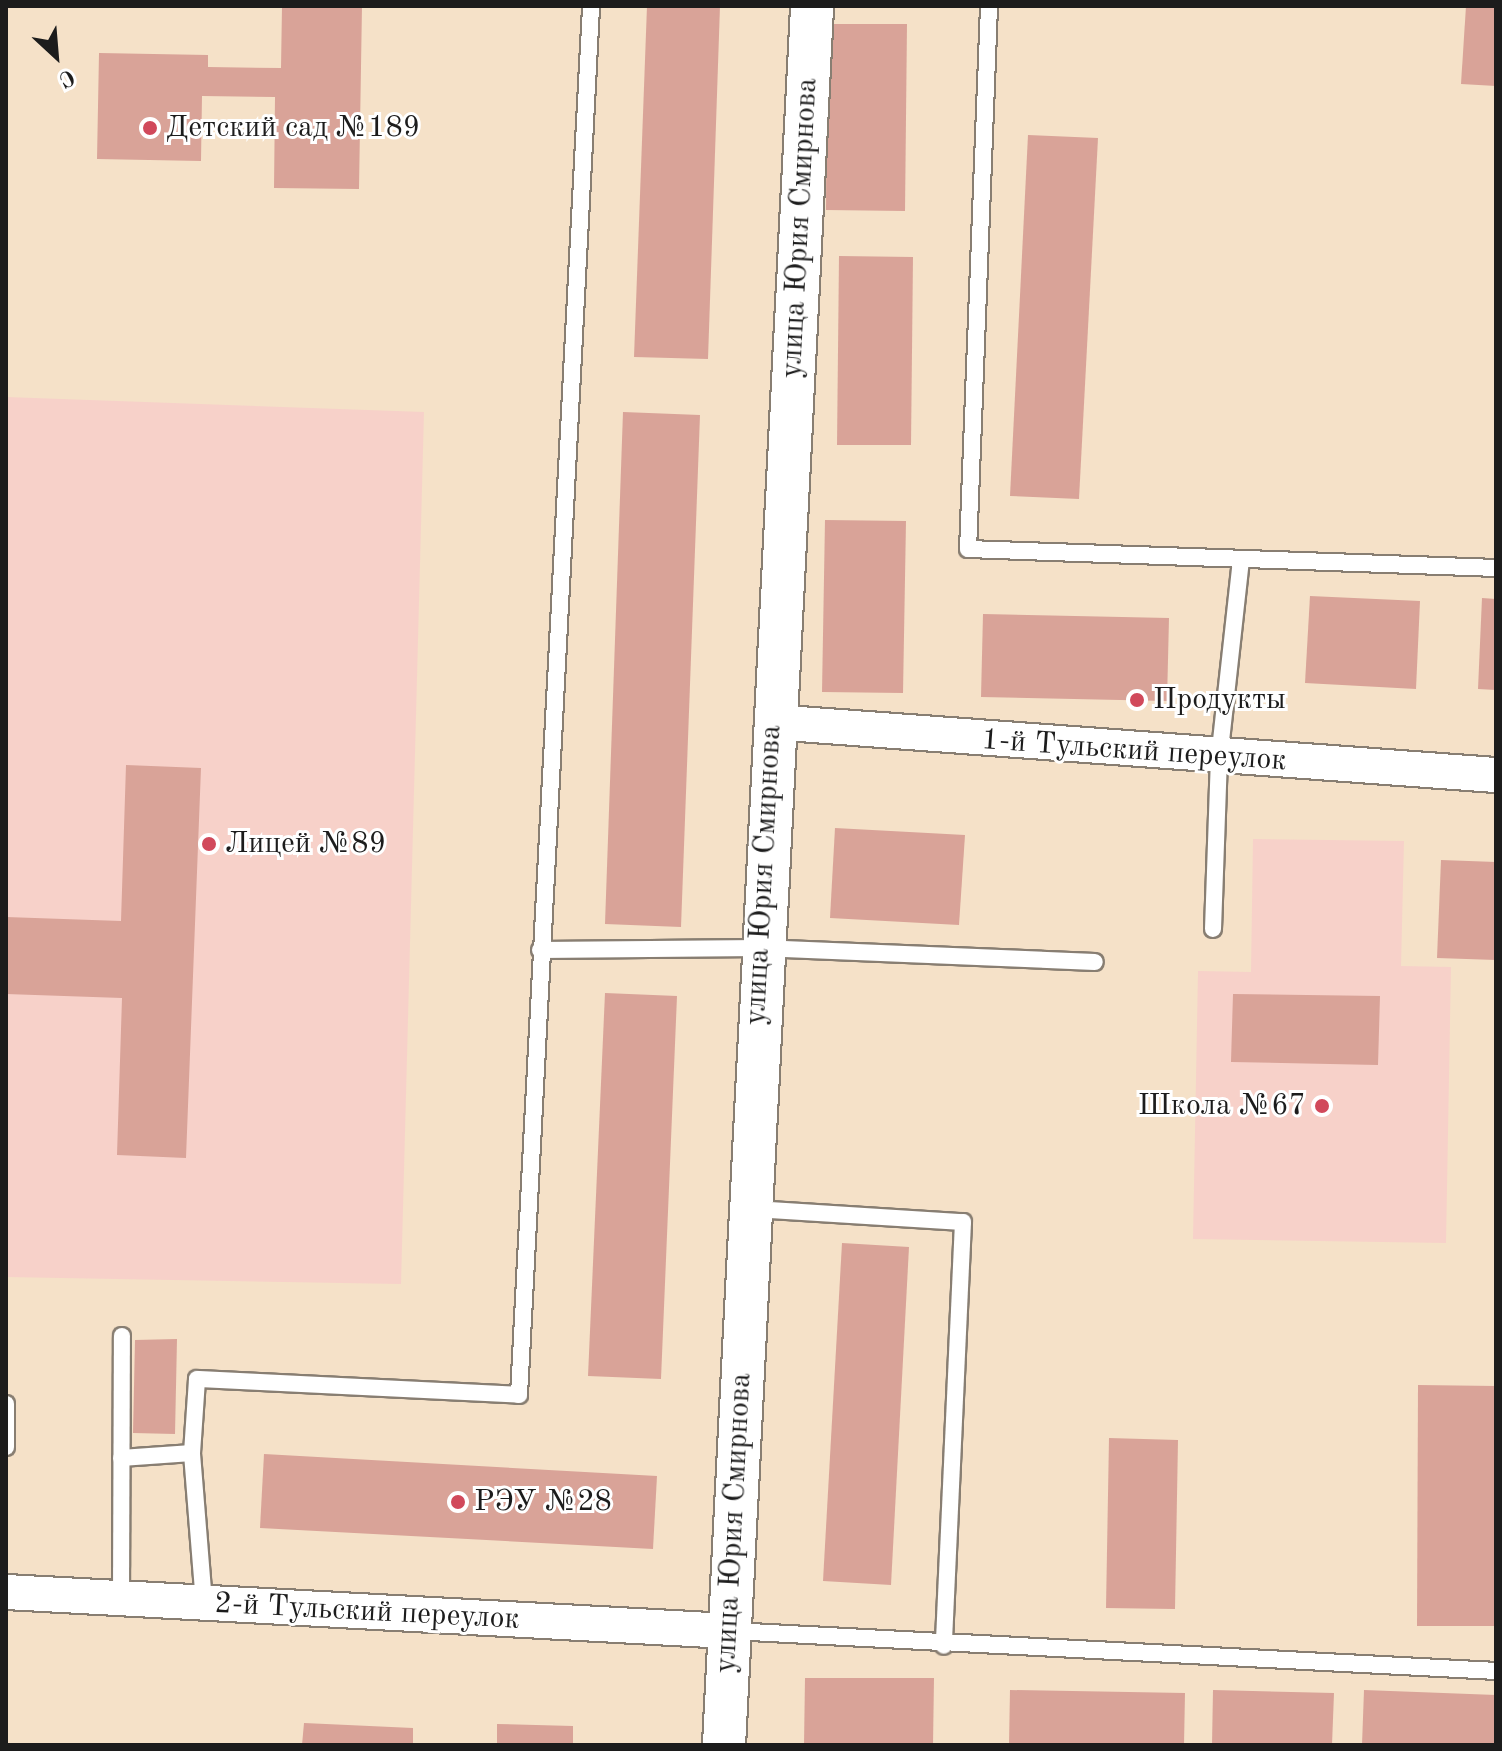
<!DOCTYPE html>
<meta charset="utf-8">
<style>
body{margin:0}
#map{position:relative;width:1502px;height:1751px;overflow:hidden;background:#f5e1c8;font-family:"Old Standard TT",serif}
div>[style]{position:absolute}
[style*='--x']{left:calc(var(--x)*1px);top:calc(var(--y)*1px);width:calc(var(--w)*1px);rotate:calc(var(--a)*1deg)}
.built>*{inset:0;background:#f7d1c9}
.building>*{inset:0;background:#d9a398}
.roads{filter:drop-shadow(2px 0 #887e72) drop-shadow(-2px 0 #887e72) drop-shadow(0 2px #887e72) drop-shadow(0 -2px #887e72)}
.service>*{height:16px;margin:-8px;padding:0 8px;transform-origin:8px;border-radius:8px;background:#fff}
.minor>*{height:34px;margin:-17px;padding:0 17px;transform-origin:17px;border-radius:17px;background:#fff}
.tertiary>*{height:42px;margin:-21px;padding:0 21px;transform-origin:21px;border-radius:21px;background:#fff}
.dots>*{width:22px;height:22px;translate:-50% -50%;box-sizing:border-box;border:4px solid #fff;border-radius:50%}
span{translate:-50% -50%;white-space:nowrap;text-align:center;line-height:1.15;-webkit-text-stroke:6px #fff;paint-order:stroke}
.poi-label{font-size:30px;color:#1c1c1c}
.left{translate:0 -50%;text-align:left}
.right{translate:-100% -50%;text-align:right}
.street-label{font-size:30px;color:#1c1c1c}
.frame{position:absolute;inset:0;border:8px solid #1c1c1c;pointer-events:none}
.north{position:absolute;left:16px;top:16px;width:80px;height:80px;-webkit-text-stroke:6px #fff;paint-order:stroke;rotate:154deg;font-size:22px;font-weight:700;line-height:32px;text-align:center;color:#1c1c1c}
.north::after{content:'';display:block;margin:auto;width:28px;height:36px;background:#1c1c1c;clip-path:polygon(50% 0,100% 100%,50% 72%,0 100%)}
</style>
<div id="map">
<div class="built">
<i style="clip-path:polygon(6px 397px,424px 412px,401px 1284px,6px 1277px)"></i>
<i style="clip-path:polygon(1253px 839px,1404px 841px,1401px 966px,1451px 967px,1446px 1243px,1193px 1239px,1198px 971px,1251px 972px)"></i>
</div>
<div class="building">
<i style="clip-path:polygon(282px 6px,362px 6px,359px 189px,274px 188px,275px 97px,202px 96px,201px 161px,97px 159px,99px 53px,208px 55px,208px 67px,281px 68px)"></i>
<i style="clip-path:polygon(647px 6px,720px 6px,708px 359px,634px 357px)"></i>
<i style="clip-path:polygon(1466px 6px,1496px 6px,1496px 86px,1461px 84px)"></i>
<i style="clip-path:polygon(827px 24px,907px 24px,905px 211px,826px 210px)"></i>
<i style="clip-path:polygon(1028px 135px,1098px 138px,1079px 499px,1010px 496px)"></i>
<i style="clip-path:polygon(839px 256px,913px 257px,911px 445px,837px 445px)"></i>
<i style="clip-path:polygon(623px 412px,700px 415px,681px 927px,605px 924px)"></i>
<i style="clip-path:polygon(825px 520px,906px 521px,903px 693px,822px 692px)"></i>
<i style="clip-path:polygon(1310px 596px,1420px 601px,1416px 689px,1305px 683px)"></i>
<i style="clip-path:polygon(1482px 598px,1496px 599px,1496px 690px,1478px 689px)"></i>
<i style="clip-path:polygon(983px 614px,1169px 618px,1167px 701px,981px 697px)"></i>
<i style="clip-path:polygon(126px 765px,201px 768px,186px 1158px,117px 1155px,122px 998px,6px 994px,6px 917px,121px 921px)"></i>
<i style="clip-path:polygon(835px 828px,965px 835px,959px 925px,830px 918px)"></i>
<i style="clip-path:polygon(1441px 860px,1496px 862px,1496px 960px,1437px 958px)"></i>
<i style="clip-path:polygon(605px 993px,677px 996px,661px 1379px,588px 1376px)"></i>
<i style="clip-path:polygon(1233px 994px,1380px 996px,1378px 1065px,1231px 1062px)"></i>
<i style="clip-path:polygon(842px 1243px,909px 1247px,891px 1585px,823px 1581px)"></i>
<i style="clip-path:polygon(177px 1339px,175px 1434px,133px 1433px,135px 1340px)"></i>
<i style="clip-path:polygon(1418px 1385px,1496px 1386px,1496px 1626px,1417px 1626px)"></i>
<i style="clip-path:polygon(1109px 1438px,1178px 1440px,1175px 1609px,1106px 1608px)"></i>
<i style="clip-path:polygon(264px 1454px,657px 1476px,653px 1549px,260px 1528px)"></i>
<i style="clip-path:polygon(805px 1678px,934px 1678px,933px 1745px,804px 1745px)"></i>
<i style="clip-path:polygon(1010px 1690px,1185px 1693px,1184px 1745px,1009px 1745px)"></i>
<i style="clip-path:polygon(1213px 1690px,1334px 1693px,1332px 1745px,1212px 1745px)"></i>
<i style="clip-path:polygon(1364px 1690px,1496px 1695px,1496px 1745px,1362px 1745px)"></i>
<i style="clip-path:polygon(304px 1723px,413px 1728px,413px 1745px,302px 1745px)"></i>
<i style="clip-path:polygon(497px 1724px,573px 1726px,573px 1745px,497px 1745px)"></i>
</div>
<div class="roads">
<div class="service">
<i style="--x:989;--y:6;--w:543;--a:92.21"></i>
<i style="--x:968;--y:549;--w:528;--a:2.06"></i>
<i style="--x:1213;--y:929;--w:170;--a:-88"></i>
<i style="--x:1219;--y:759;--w:201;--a:-83.7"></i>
<i style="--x:540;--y:950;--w:220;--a:-0.5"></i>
<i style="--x:760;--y:948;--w:335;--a:2.4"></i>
<i style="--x:754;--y:1209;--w:209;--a:3.6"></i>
<i style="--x:963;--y:1222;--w:424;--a:92.6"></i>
<i style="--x:6;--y:1404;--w:43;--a:90"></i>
<i style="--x:121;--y:1458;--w:71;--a:-4"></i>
<i style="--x:121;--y:1598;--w:262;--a:-89.8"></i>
<i style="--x:204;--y:1603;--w:150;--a:-94.6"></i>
<i style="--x:192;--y:1453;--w:74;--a:-86.1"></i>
<i style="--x:197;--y:1379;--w:322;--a:2.8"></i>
<i style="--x:519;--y:1395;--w:1391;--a:-87.03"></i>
<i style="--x:731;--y:1631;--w:766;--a:2.99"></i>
</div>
<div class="minor">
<i style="--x:772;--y:722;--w:726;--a:4.19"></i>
<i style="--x:6;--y:1592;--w:723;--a:3.09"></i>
</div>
<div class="tertiary">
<i style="--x:724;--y:1745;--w:1741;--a:-87.1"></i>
</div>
</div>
<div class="dots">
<i style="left:150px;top:128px;background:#d1495b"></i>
<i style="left:1137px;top:700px;background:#d1495b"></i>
<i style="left:209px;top:844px;background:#d1495b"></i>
<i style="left:1322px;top:1106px;background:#d1495b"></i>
<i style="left:458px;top:1502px;background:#d1495b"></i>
</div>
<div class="poi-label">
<span class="left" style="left:166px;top:128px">Детский сад №189</span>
<span class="left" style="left:1153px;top:700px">Продукты</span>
<span class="left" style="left:225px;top:844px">Лицей №89</span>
<span class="right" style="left:1306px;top:1106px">Школа №67</span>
<span class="left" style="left:474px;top:1502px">РЭУ №28</span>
</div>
<div class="street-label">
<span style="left:800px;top:228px;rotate:-87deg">улица Юрия Смирнова</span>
<span style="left:1134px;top:751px;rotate:4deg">1-й Тульский переулок</span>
<span style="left:764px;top:875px;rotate:-87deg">улица Юрия Смирнова</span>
<span style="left:734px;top:1523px;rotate:-87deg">улица Юрия Смирнова</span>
<span style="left:367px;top:1612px;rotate:3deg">2-й Тульский переулок</span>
</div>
<div class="frame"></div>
<div class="north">С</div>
</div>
